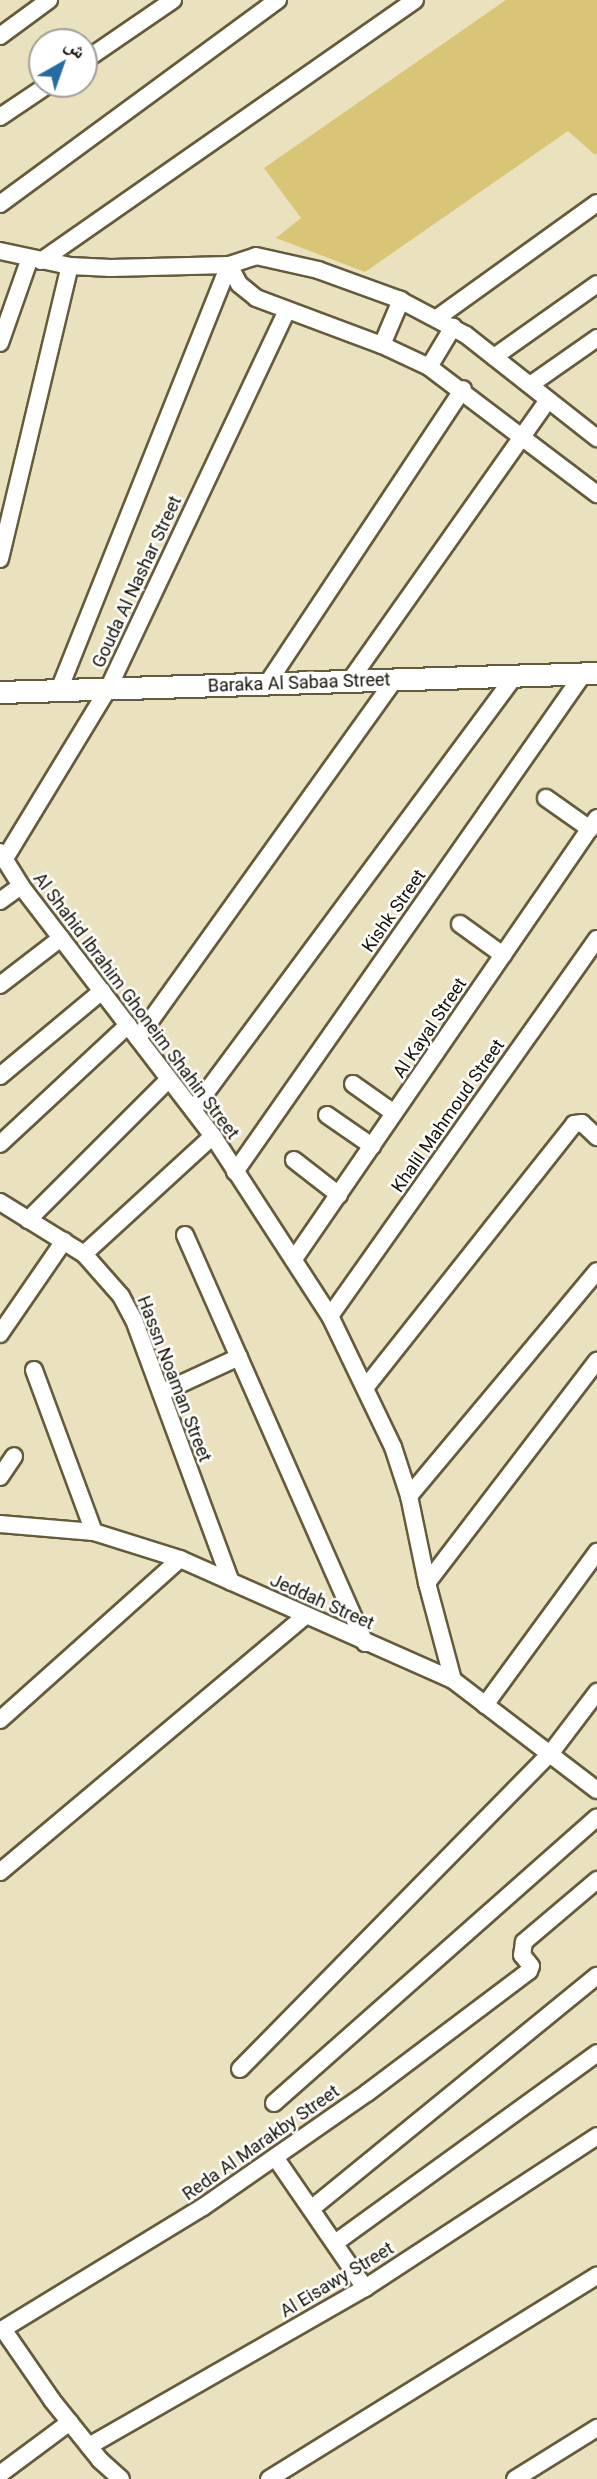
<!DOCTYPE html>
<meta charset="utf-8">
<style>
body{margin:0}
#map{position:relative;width:597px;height:2479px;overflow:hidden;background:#eae1be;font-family:Roboto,"Noto Naskh Arabic",sans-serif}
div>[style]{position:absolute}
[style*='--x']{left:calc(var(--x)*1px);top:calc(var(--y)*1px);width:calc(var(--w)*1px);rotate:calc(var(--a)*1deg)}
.green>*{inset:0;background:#d9c576}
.roads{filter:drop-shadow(2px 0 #645b3c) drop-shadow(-2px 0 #645b3c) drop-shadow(0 2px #645b3c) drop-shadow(0 -2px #645b3c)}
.street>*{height:16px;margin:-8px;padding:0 8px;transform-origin:8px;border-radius:8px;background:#fff}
.secondary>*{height:21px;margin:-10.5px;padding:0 10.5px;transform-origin:10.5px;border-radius:10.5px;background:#fff}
span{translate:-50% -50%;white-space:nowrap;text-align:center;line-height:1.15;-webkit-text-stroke:5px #fff;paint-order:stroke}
.street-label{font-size:18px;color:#151206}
.north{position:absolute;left:28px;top:28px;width:70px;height:70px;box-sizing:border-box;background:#fff;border:2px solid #a1a09b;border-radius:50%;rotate:40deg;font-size:19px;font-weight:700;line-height:28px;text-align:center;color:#151206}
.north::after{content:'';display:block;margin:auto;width:24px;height:32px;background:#256ca0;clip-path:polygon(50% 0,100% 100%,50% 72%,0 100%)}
</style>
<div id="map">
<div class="green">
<i style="clip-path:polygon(506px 0,597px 0,597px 153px,595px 155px,568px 131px,365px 272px,276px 238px,301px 218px,264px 168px)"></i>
</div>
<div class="roads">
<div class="street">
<i style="--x:0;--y:36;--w:61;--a:-36.3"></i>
<i style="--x:84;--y:61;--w:108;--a:-34.4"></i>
<i style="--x:0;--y:117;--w:59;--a:-34"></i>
<i style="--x:0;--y:204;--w:345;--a:-36.3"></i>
<i style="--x:0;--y:251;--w:72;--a:12.1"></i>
<i style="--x:70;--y:266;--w:41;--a:2.8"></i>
<i style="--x:111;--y:268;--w:118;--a:-1.5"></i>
<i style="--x:229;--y:265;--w:28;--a:-18"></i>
<i style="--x:256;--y:256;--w:64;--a:12.7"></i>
<i style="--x:318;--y:270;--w:85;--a:19.9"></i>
<i style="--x:398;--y:299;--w:77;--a:27.9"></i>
<i style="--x:466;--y:335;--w:167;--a:38.2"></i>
<i style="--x:41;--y:261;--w:456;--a:-34.9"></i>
<i style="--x:229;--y:265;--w:21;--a:62"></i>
<i style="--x:239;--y:284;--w:22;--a:39"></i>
<i style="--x:256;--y:298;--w:134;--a:20.5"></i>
<i style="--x:382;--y:345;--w:52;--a:25.1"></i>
<i style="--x:429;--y:367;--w:211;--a:37.1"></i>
<i style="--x:437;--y:318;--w:197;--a:-35.7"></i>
<i style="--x:0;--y:343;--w:90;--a:-70.6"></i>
<i style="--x:382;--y:345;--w:49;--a:-67.1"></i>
<i style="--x:494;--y:357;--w:126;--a:-35.3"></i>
<i style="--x:429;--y:367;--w:47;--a:-59"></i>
<i style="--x:530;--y:385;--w:82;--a:-35"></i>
<i style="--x:0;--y:559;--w:301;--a:-76.6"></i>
<i style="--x:349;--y:682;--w:345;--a:-54.8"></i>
<i style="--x:267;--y:684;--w:354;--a:-56.4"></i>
<i style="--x:59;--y:690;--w:458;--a:-68.2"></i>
<i style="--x:546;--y:798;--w:54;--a:35.2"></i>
<i style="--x:0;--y:852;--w:40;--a:58"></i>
<i style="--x:21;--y:886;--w:315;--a:52.5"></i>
<i style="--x:213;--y:1136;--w:215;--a:57"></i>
<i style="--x:330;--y:1316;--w:145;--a:64.3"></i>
<i style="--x:393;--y:1447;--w:52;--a:71.9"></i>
<i style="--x:409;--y:1496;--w:89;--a:78.3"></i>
<i style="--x:427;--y:1583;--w:100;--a:75"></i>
<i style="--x:4;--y:860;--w:200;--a:-58.7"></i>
<i style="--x:108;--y:689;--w:419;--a:-64.7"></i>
<i style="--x:0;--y:901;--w:26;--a:-36"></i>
<i style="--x:460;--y:924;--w:53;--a:35.8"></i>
<i style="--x:0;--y:985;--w:77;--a:-37.6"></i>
<i style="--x:138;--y:1038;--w:439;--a:-54.4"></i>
<i style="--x:0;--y:1076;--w:133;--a:-39.8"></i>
<i style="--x:353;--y:1084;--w:50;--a:35.3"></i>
<i style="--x:193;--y:1110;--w:539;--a:-53.45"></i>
<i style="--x:327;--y:1115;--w:55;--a:34.6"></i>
<i style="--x:0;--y:1144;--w:175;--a:-42.9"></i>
<i style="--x:294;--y:1160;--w:57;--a:37.9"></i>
<i style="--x:235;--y:1172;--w:609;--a:-55.03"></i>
<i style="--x:0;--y:1202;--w:99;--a:31.8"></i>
<i style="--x:84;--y:1254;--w:56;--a:48.6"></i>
<i style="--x:121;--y:1296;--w:27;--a:62"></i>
<i style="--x:134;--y:1320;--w:279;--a:69.7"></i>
<i style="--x:28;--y:1220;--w:199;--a:-45"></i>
<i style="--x:185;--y:1235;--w:446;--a:66.2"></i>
<i style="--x:84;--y:1254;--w:175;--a:-42.5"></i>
<i style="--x:294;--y:1259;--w:535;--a:-55.51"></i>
<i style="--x:330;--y:1316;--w:462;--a:-54.7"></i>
<i style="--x:0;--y:1334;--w:113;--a:-55.5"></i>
<i style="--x:34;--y:1370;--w:173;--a:69.7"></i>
<i style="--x:365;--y:1388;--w:337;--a:-51.6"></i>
<i style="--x:574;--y:1124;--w:8;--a:-7"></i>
<i style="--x:582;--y:1123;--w:21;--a:43"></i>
<i style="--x:161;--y:1393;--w:86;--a:-24.8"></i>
<i style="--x:0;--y:1477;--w:25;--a:-56"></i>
<i style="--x:409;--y:1496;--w:293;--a:-50.1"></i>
<i style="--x:0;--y:1524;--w:94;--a:4.9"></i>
<i style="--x:94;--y:1532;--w:90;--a:17.4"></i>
<i style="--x:180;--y:1559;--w:299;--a:23.9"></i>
<i style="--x:453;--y:1680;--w:181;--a:37.4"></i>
<i style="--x:427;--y:1583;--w:280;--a:-52.6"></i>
<i style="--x:485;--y:1705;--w:190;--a:-53.8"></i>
<i style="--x:0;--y:1720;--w:241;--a:-41.8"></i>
<i style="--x:0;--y:1872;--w:398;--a:-40"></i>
<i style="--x:240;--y:2069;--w:442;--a:-45.5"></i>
<i style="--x:550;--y:1754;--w:78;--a:-52.8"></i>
<i style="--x:274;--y:2103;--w:431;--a:-41.5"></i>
<i style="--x:275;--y:2157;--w:159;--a:55.5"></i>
<i style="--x:311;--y:2209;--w:369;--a:-39.2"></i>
<i style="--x:335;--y:2243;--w:324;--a:-35.9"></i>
<i style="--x:89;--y:2446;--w:318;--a:-29.8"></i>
<i style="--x:365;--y:2288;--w:277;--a:-33.2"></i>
<i style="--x:0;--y:2474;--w:87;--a:-36.6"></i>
<i style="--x:121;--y:2479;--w:28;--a:-138"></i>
<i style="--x:100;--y:2460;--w:77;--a:-128.7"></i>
<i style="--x:52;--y:2400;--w:86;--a:-124.6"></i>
<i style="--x:3;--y:2329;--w:234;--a:-31.4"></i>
<i style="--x:203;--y:2207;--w:200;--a:-34.8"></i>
<i style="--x:367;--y:2093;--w:203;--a:-37"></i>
<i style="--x:529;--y:1971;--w:5;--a:-68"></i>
<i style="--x:531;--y:1966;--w:14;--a:-129"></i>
<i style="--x:522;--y:1955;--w:13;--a:-81"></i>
<i style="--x:524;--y:1942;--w:96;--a:-40.3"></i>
<i style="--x:269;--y:2479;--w:386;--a:-31.8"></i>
<i style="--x:515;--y:2479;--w:97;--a:-31.9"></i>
</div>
<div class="secondary">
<i style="--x:0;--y:692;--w:597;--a:-1.82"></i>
</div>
</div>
<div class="street-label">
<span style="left:137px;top:582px;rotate:-65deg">Gouda Al Nashar Street</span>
<span style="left:299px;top:683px;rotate:-2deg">Baraka Al Sabaa Street</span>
<span style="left:394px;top:911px;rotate:-55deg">Kishk Street</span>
<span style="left:136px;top:1006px;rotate:53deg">Al Shahid Ibrahim Ghoneim Shahin Street</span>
<span style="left:430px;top:1028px;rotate:-56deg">Al Kayal Street</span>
<span style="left:448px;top:1116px;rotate:-55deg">Khalil Mahmoud Street</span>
<span style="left:174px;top:1379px;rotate:69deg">Hassn Noaman Street</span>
<span style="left:322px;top:1602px;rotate:24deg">Jeddah Street</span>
<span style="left:261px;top:2143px;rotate:-35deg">Reda Al Marakby Street</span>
<span style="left:337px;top:2280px;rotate:-31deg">Al Eisawy Street</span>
</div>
<div class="north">ش</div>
</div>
